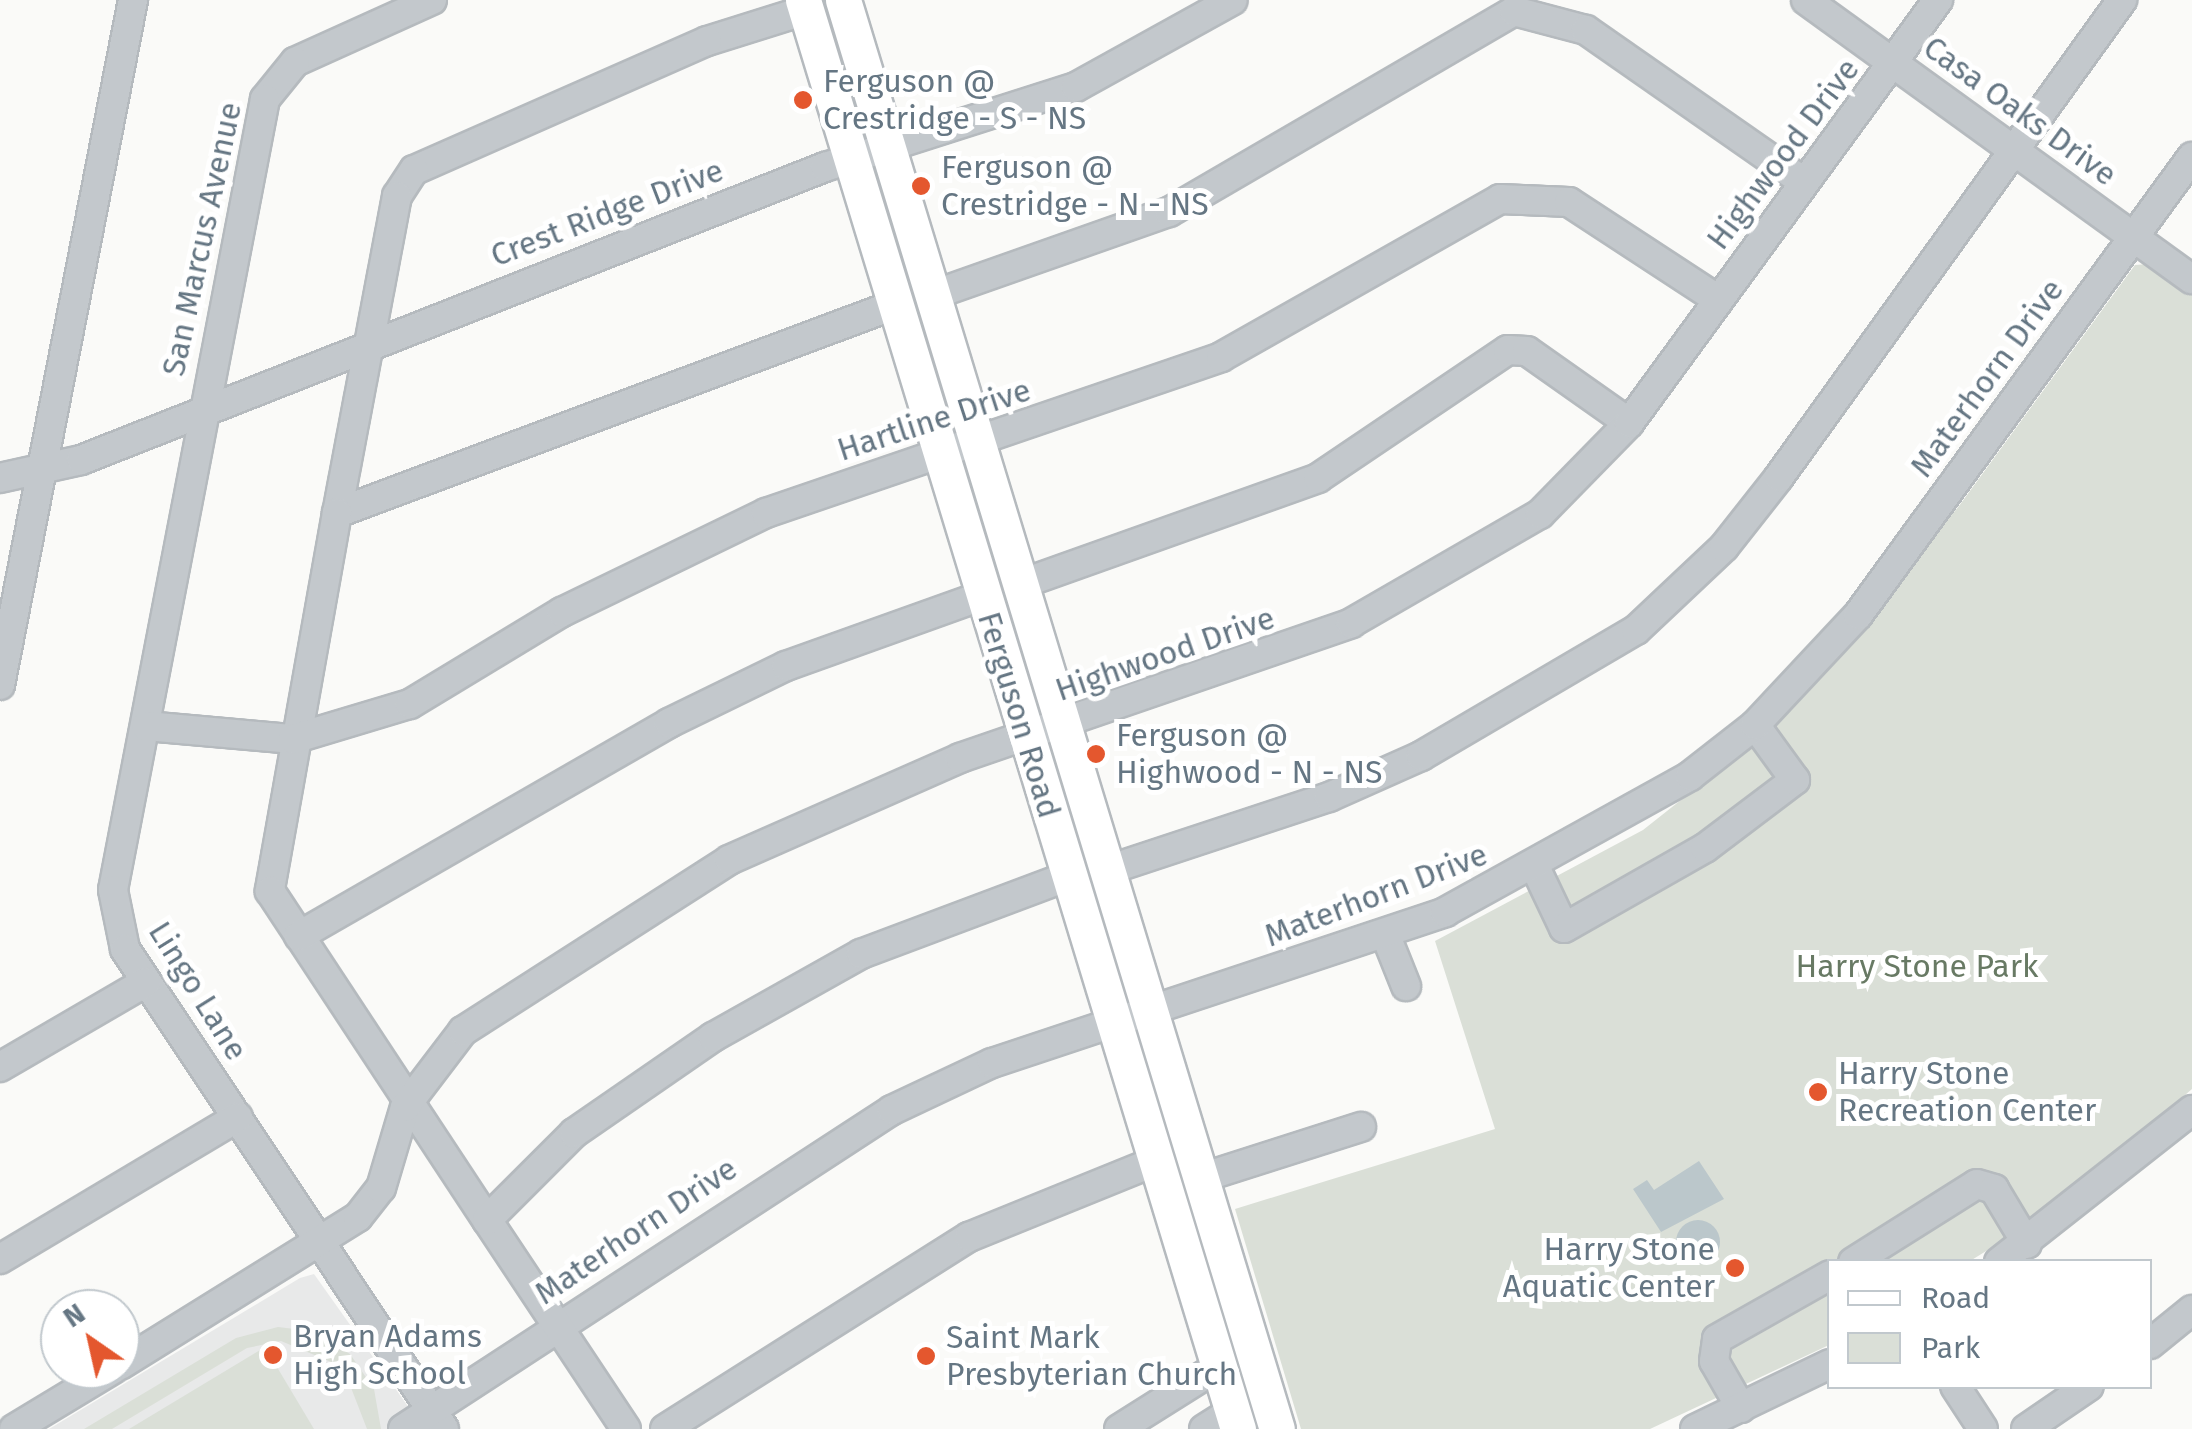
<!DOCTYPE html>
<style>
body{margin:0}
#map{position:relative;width:2192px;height:1429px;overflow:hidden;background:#fafaf8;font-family:"Fira Sans",sans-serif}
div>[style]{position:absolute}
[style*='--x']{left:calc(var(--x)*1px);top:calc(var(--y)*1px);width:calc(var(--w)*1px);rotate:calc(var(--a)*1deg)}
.built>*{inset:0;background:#e8e9e9}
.green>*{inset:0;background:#dadfd7}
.water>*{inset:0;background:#bbc7cb}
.round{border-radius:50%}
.roads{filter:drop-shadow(2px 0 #b5babe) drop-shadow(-2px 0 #b5babe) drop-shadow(0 2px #b5babe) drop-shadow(0 -2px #b5babe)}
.minor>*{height:28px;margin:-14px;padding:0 14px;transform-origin:14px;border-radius:14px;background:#c3c8cc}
.major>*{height:35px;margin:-17.5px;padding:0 17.5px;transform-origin:17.5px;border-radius:17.5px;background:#fff}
.dots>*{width:28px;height:28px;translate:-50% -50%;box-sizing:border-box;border:5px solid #fff;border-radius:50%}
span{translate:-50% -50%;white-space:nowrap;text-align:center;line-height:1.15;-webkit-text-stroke:10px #fff;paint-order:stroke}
.poi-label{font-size:32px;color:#657683}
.left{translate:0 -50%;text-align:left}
.right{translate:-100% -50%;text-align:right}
.street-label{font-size:32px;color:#657683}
.park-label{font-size:32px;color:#687a64}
.legend{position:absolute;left:1827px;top:1259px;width:325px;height:130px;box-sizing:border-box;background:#fff;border:2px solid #c1c8cd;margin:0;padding:12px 18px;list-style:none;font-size:30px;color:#657683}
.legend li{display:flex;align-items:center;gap:20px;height:50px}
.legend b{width:50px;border:2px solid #c1c8cd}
.north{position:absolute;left:40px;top:1289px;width:100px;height:100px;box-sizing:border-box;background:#fff;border:2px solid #c1c8cd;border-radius:50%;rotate:326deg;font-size:28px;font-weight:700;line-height:40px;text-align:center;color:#657683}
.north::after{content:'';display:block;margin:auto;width:35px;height:45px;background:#e4572e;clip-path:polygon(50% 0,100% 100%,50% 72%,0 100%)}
</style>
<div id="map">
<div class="built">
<i style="clip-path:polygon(314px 1274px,424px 1429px,49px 1429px,300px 1278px)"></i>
</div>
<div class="green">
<i style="clip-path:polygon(2149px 264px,2192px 295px,2192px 1089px,2043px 1216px,1970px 1261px,1830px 1262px,1829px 1345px,1650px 1429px,1301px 1429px,1235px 1209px,1495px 1129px,1435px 941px,1643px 830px,1772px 728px,1959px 506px,2135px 265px)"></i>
<i style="clip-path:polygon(278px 1327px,311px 1331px,350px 1354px,374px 1389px,381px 1429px,367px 1429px,343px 1367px,281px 1341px,247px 1348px,112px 1429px,84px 1429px,236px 1338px)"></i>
<i style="clip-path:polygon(265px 1347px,314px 1429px,129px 1429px)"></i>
</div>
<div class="water">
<i style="clip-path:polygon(1699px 1161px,1724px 1199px,1661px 1232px,1633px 1189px,1647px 1180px,1654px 1190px)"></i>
<i class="round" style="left:1676px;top:1220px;width:44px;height:44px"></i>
</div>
<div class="roads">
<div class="minor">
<i style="--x:432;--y:0;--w:150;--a:155.7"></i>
<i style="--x:295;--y:62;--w:48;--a:129"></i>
<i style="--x:265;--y:99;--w:805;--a:100.88"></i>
<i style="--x:113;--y:890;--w:60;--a:78.5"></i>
<i style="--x:125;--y:949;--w:576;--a:56.39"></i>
<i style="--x:1806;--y:0;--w:476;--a:35.9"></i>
<i style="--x:806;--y:10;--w:104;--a:162.6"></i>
<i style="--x:707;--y:41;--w:320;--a:156.2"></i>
<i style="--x:414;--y:170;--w:31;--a:123"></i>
<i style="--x:397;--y:196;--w:323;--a:100.7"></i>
<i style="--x:337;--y:513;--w:595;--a:-20.48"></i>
<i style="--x:933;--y:295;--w:250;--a:-19.4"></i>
<i style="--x:1169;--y:212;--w:399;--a:-30.2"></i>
<i style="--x:1514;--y:11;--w:74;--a:14.8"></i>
<i style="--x:1586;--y:30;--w:266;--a:34.9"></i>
<i style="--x:0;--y:478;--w:83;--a:-12.5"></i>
<i style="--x:81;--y:460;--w:800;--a:-21.5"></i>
<i style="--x:825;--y:167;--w:263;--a:-17.7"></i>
<i style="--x:1076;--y:87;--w:179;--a:-29"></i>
<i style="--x:337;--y:513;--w:384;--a:100.1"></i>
<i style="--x:270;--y:891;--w:394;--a:56.6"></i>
<i style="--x:1021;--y:584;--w:315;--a:-19.6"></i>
<i style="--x:1318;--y:478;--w:229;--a:-34"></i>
<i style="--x:1508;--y:350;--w:19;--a:3"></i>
<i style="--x:1527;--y:351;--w:125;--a:35.2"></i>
<i style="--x:0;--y:685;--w:698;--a:-79.01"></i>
<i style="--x:146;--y:726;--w:148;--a:5.1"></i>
<i style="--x:293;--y:739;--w:122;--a:-16.7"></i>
<i style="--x:410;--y:704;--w:178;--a:-31.2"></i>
<i style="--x:562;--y:612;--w:227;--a:-25.9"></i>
<i style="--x:766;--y:513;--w:481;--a:-18.9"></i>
<i style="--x:1221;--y:357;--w:321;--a:-29.5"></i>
<i style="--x:1500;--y:199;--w:69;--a:2.5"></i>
<i style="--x:1569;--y:202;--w:179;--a:33.2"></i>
<i style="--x:1536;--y:869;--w:65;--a:64.6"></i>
<i style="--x:1564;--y:928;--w:162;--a:-29.6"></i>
<i style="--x:1705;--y:848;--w:113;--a:-37.1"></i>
<i style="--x:1795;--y:780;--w:68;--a:-126"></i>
<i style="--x:1108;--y:870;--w:233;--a:-18.3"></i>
<i style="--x:1329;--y:797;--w:101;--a:-24"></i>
<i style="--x:1421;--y:756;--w:249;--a:-30.4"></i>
<i style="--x:1636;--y:630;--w:121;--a:-43.3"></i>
<i style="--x:1724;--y:547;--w:89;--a:-51.8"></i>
<i style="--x:1779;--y:477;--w:588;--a:-54.28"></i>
<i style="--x:299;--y:936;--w:427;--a:-29.9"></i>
<i style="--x:669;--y:723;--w:130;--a:-26"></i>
<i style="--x:786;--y:666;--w:208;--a:-19.7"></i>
<i style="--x:1386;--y:936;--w:54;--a:68.2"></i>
<i style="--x:0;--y:1067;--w:169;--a:-30.2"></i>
<i style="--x:1201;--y:1178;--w:168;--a:-17.7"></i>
<i style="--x:0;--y:1259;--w:277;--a:-30.8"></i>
<i style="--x:1853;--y:1262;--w:146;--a:-32.2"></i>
<i style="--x:1977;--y:1184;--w:18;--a:16"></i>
<i style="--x:1994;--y:1189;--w:64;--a:59"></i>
<i style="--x:1999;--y:1262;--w:246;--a:-38.2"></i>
<i style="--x:2150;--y:1344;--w:54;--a:-39"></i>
<i style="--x:120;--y:1365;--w:280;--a:-31.9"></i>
<i style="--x:358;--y:1217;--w:37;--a:-52"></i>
<i style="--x:381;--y:1188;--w:84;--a:-73.5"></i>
<i style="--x:405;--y:1107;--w:96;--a:-52.7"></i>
<i style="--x:463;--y:1031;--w:316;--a:-32.7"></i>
<i style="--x:729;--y:860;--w:253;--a:-23.8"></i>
<i style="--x:960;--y:758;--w:414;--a:-19"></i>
<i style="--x:1351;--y:623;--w:218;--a:-30"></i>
<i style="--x:1540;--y:514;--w:127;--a:-45.6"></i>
<i style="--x:1629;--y:423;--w:524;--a:-53.85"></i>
<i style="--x:1955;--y:1386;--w:51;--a:56.9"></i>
<i style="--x:1741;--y:1408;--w:54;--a:-119.9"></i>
<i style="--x:1714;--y:1361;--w:22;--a:-82"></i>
<i style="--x:1717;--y:1339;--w:130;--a:-29.5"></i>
<i style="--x:14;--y:1429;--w:116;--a:-31.2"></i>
<i style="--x:403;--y:1429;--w:584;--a:-33.12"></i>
<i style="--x:892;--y:1110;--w:110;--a:-25.2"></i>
<i style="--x:992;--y:1063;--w:478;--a:-18.4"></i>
<i style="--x:1445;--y:912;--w:280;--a:-29"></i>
<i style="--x:1690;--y:776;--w:83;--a:-38.1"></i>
<i style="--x:1755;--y:725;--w:151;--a:-46.9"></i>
<i style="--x:1858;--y:615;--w:567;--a:-53.9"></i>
<i style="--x:626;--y:1429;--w:251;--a:-123.6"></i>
<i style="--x:487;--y:1220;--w:123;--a:-45"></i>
<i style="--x:574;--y:1133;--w:169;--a:-34.6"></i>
<i style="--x:713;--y:1037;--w:170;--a:-29.3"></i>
<i style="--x:861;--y:954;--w:221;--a:-20.6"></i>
<i style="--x:665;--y:1429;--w:360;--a:-32.3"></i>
<i style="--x:969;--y:1237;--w:202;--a:-22.1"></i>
<i style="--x:1119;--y:1429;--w:118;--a:-32.2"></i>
<i style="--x:1204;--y:1429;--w:34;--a:-32"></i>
<i style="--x:1695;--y:1429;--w:150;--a:-25.7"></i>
<i style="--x:2026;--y:1429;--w:76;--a:-34.3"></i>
</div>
<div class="major">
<i style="--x:803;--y:0;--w:1494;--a:73.07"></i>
<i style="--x:843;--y:0;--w:1493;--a:73.11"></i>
</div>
</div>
<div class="dots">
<i style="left:803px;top:100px;background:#e4572e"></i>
<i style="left:921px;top:186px;background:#e4572e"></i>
<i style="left:1096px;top:754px;background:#e4572e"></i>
<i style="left:1818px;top:1092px;background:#e4572e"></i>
<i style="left:1735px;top:1268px;background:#e4572e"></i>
<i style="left:273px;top:1355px;background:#e4572e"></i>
<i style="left:926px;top:1356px;background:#e4572e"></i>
</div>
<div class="poi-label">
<span class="left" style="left:823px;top:100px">Ferguson @<br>Crestridge - S - NS</span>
<span class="left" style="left:941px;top:186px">Ferguson @<br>Crestridge - N - NS</span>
<span class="left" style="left:1116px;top:754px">Ferguson @<br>Highwood - N - NS</span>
<span class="left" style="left:1838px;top:1092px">Harry Stone<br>Recreation Center</span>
<span class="right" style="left:1715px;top:1268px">Harry Stone<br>Aquatic Center</span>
<span class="left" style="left:293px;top:1355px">Bryan Adams<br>High School</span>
<span class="left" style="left:946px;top:1356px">Saint Mark<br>Presbyterian Church</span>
</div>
<div class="street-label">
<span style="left:2020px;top:111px;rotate:36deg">Casa Oaks Drive</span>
<span style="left:1783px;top:154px;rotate:-53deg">Highwood Drive</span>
<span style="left:607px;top:213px;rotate:-21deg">Crest Ridge Drive</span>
<span style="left:202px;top:239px;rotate:-78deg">San Marcus Avenue</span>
<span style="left:1987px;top:378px;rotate:-54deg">Materhorn Drive</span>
<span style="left:934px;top:420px;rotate:-18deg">Hartline Drive</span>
<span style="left:1165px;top:654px;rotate:-19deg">Highwood Drive</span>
<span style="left:1019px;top:715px;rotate:73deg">Ferguson Road</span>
<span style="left:1376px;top:895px;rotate:-21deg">Materhorn Drive</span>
<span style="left:198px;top:991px;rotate:58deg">Lingo Lane</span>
<span style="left:636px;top:1231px;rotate:-34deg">Materhorn Drive</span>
</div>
<div class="park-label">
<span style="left:1917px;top:966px">Harry Stone Park</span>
</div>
<ul class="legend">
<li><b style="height:12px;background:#fff"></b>Road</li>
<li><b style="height:28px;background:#dadfd7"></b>Park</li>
</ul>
<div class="north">N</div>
</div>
